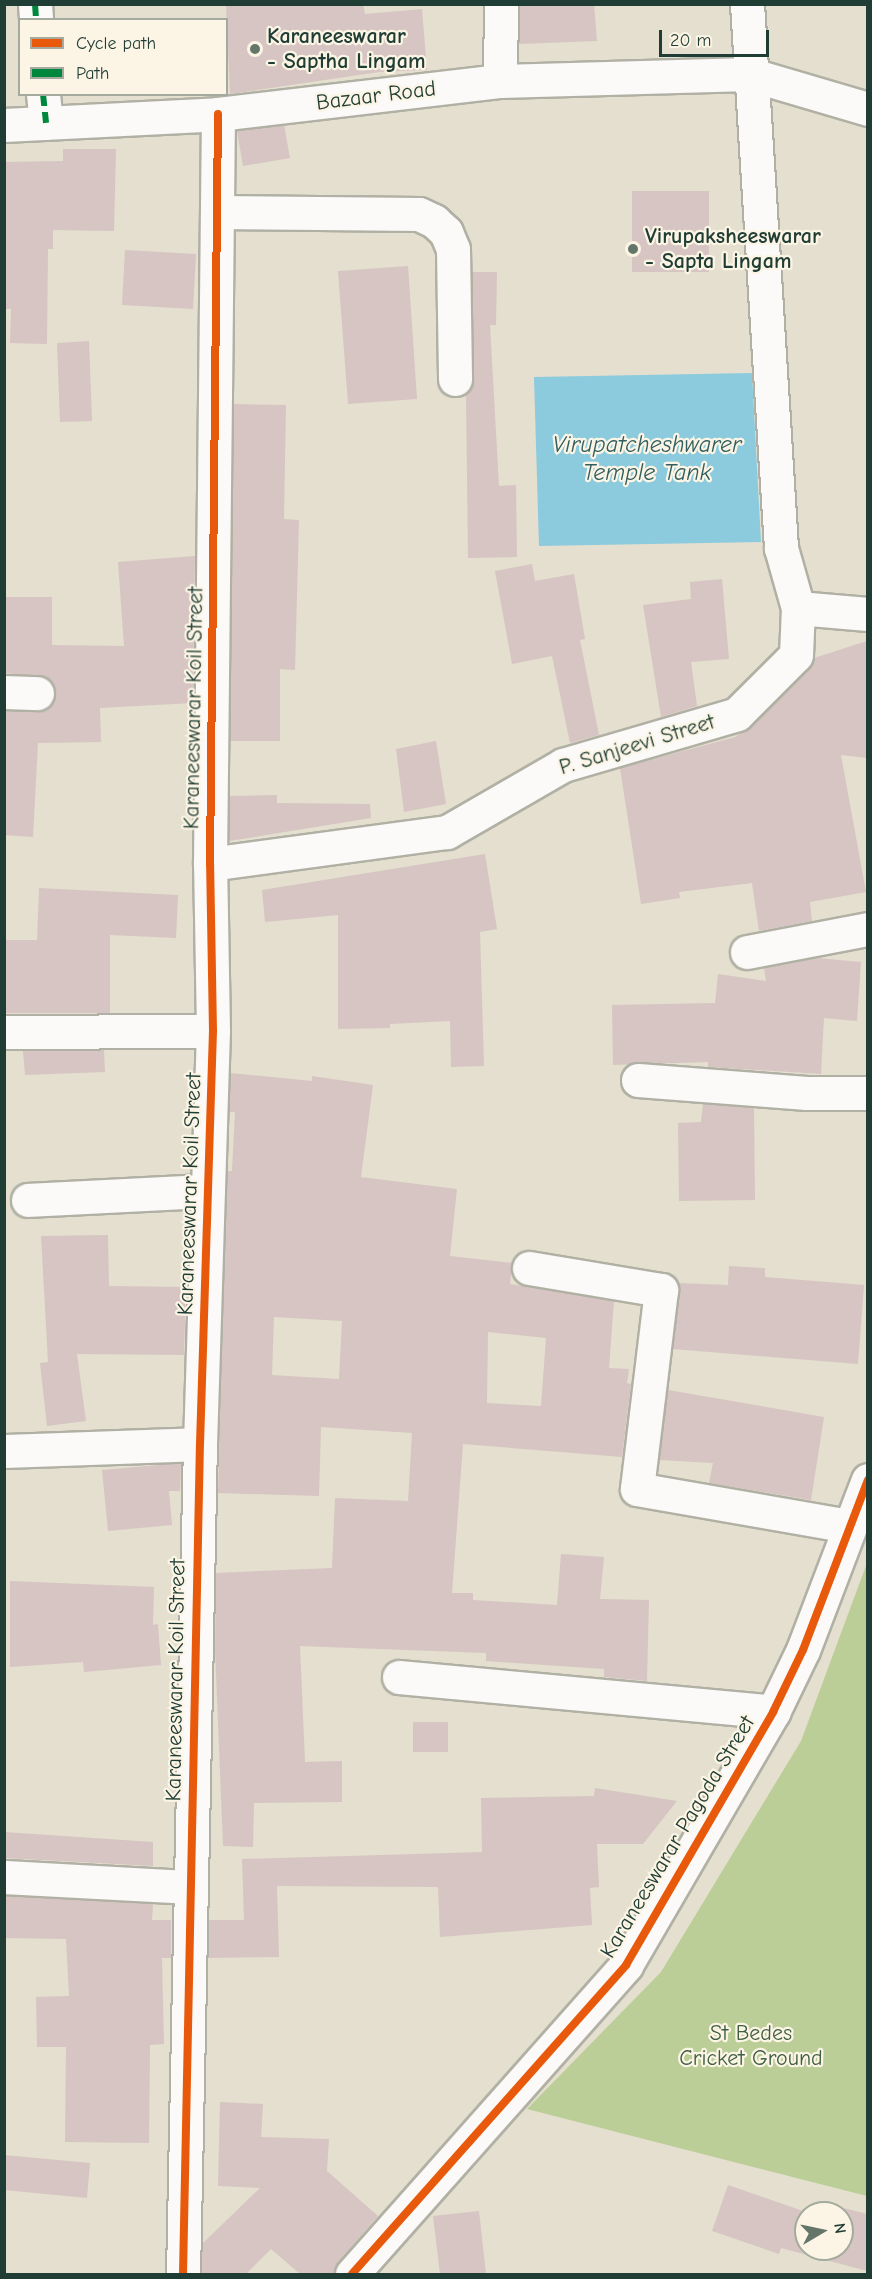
<!DOCTYPE html>
<style>
body{margin:0}
#map{position:relative;width:872px;height:2279px;overflow:hidden;background:#e4dfce;font-family:"Comic Neue",sans-serif}
div>[style]{position:absolute}
[style*='--x']{left:calc(var(--x)*1px);top:calc(var(--y)*1px);width:calc(var(--w)*1px);rotate:calc(var(--a)*1deg)}
.green>*{inset:0;background:#bcce97}
.water>*{inset:0;background:#8ccbde}
.building>*{inset:0;background:#d6c5c2}
.roads{filter:drop-shadow(2px 0 #b0b0a4) drop-shadow(-2px 0 #b0b0a4) drop-shadow(0 2px #b0b0a4) drop-shadow(0 -2px #b0b0a4)}
.minor>*{height:33px;margin:-16.5px;padding:0 16.5px;transform-origin:16.5px;border-radius:16.5px;background:#fbfaf8}
.tertiary>*{height:33px;margin:-16.5px;padding:0 16.5px;transform-origin:16.5px;border-radius:16.5px;background:#fbfaf8}
.quiet>*{height:6px;margin-top:-3px;transform-origin:0;background:repeating-linear-gradient(90deg,#00873e 0 12px,transparent 0 18px)}
.cycleway>*{height:8px;margin:-4px;padding:0 4px;transform-origin:4px;border-radius:4px;background:#e8590c}
.dots>*{width:16px;height:16px;translate:-50% -50%;box-sizing:border-box;border:3px solid #fcf5e5;border-radius:50%}
span{translate:-50% -50%;white-space:nowrap;text-align:center;line-height:1.15;-webkit-text-stroke:4.5px #fcf5e5;paint-order:stroke}
.poi-label{font-size:22px;color:#1f3d34;font-weight:700}
.left{translate:0 -50%;text-align:left}
.street-label{font-size:22px;color:#1f3d34}
.park-label{font-size:22px;color:#3e5e42}
.water-label{font-size:24px;color:#315e60;font-style:italic}
.frame{position:absolute;inset:0;border:6px solid #1f3d34;pointer-events:none}
.legend{position:absolute;left:18px;top:18px;width:210px;height:78px;box-sizing:border-box;background:#fcf5e5;border:2px solid #a4ab9e;margin:0;padding:8px 10px;list-style:none;font-size:18px;color:#1f3d34}
.legend li{display:flex;align-items:center;gap:12px;height:30px}
.legend b{width:30px;border:2px solid #a4ab9e}
.north{position:absolute;left:794px;top:2201px;width:60px;height:60px;box-sizing:border-box;background:#fcf5e5;border:2px solid #a4ab9e;border-radius:50%;rotate:81deg;font-size:16px;font-weight:700;line-height:24px;text-align:center;color:#1f3d34}
.north::after{content:'';display:block;margin:auto;width:21px;height:27px;background:#64766a;clip-path:polygon(50% 0,100% 100%,50% 72%,0 100%)}
.scale{position:absolute;left:659px;top:30px;width:110px;height:27px;box-sizing:border-box;border:3px solid #1f3d34;border-top:0;padding-left:8px;font-size:18px;line-height:21px;white-space:nowrap;color:#1f3d34;-webkit-text-stroke:4px #fcf5e5;paint-order:stroke}
</style>
<div id="map">
<div class="green">
<i style="clip-path:polygon(867px 1563px,867px 2196px,527px 2109px,661px 1972px,801px 1741px)"></i>
</div>
<div class="water">
<i style="clip-path:polygon(752px 373px,761px 542px,539px 546px,534px 377px)"></i>
</div>
<div class="building">
<i style="clip-path:polygon(226px 4px,363px 4px,365px 14px,422px 9px,427px 70px,379px 72px,230px 94px)"></i>
<i style="clip-path:polygon(520px 4px,594px 4px,597px 41px,519px 44px)"></i>
<i style="clip-path:polygon(284px 125px,290px 158px,243px 166px,237px 131px)"></i>
<i style="clip-path:polygon(63px 149px,116px 149px,114px 231px,53px 230px,53px 249px,48px 249px,47px 344px,10px 343px,11px 309px,4px 309px,4px 162px,63px 161px)"></i>
<i style="clip-path:polygon(632px 191px,709px 191px,709px 272px,632px 272px)"></i>
<i style="clip-path:polygon(125px 250px,196px 254px,193px 309px,122px 305px)"></i>
<i style="clip-path:polygon(408px 266px,417px 399px,348px 404px,338px 271px)"></i>
<i style="clip-path:polygon(472px 272px,497px 272px,496px 325px,490px 325px,499px 486px,516px 485px,517px 557px,468px 558px,466px 393px,474px 379px)"></i>
<i style="clip-path:polygon(89px 341px,92px 421px,60px 422px,57px 343px)"></i>
<i style="clip-path:polygon(234px 404px,286px 405px,284px 519px,299px 520px,295px 670px,280px 669px,280px 741px,230px 741px)"></i>
<i style="clip-path:polygon(195px 556px,193px 703px,100px 708px,101px 742px,38px 743px,33px 837px,4px 835px,4px 711px,45px 710px,56px 693px,46px 677px,4px 673px,4px 597px,52px 597px,52px 645px,124px 646px,118px 562px)"></i>
<i style="clip-path:polygon(532px 564px,535px 581px,574px 574px,585px 639px,580px 640px,599px 735px,570px 743px,552px 656px,512px 664px,495px 571px)"></i>
<i style="clip-path:polygon(722px 579px,729px 659px,691px 662px,697px 706px,661px 717px,643px 605px,691px 599px,690px 582px)"></i>
<i style="clip-path:polygon(867px 641px,867px 758px,841px 755px,866px 892px,810px 902px,812px 921px,759px 931px,752px 883px,679px 892px,680px 898px,641px 904px,620px 768px,735px 737px,750px 727px,809px 668px,814px 658px)"></i>
<i style="clip-path:polygon(436px 741px,446px 804px,404px 812px,396px 749px)"></i>
<i style="clip-path:polygon(277px 795px,277px 803px,370px 804px,371px 818px,229px 841px,229px 796px)"></i>
<i style="clip-path:polygon(485px 854px,497px 929px,480px 932px,484px 1066px,451px 1067px,450px 1021px,390px 1024px,390px 1028px,338px 1029px,338px 915px,265px 922px,262px 890px)"></i>
<i style="clip-path:polygon(39px 888px,178px 895px,176px 938px,110px 935px,110px 1013px,4px 1013px,4px 940px,37px 940px)"></i>
<i style="clip-path:polygon(817px 958px,861px 962px,857px 1021px,824px 1018px,821px 1074px,708px 1067px,708px 1062px,613px 1065px,612px 1005px,715px 1003px,718px 974px,766px 981px,764px 968px)"></i>
<i style="clip-path:polygon(104px 1050px,105px 1072px,25px 1075px,23px 1051px)"></i>
<i style="clip-path:polygon(evenodd,230px 1073px,312px 1081px,312px 1076px,373px 1085px,361px 1177px,457px 1189px,450px 1256px,512px 1263px,510px 1284px,614px 1301px,609px 1368px,629px 1369px,627px 1383px,631px 1384px,622px 1457px,463px 1444px,452px 1593px,473px 1593px,473px 1600px,557px 1605px,561px 1554px,604px 1557px,600px 1599px,649px 1600px,647px 1681px,604px 1677px,604px 1669px,486px 1661px,486px 1653px,300px 1646px,305px 1762px,342px 1761px,342px 1802px,254px 1803px,253px 1847px,223px 1846px,215px 1649px,216px 1573px,332px 1568px,335px 1498px,408px 1501px,412px 1433px,321px 1427px,319px 1496px,218px 1493px,227px 1171px,232px 1171px,235px 1112px,229px 1112px,230px 1073px,274px 1317px,342px 1321px,339px 1379px,272px 1375px,274px 1317px,230px 1073px,488px 1332px,546px 1338px,541px 1406px,487px 1403px,488px 1332px)"></i>
<i style="clip-path:polygon(703px 1104px,754px 1108px,755px 1200px,679px 1201px,678px 1123px,701px 1122px)"></i>
<i style="clip-path:polygon(108px 1235px,109px 1286px,186px 1287px,184px 1355px,77px 1354px,86px 1421px,47px 1426px,40px 1363px,48px 1362px,41px 1236px)"></i>
<i style="clip-path:polygon(729px 1266px,765px 1268px,765px 1277px,864px 1285px,858px 1364px,673px 1349px,678px 1283px,728px 1285px)"></i>
<i style="clip-path:polygon(668px 1390px,824px 1417px,811px 1500px,709px 1483px,713px 1463px,659px 1460px)"></i>
<i style="clip-path:polygon(181px 1463px,180px 1491px,169px 1491px,172px 1525px,108px 1531px,102px 1470px)"></i>
<i style="clip-path:polygon(10px 1581px,154px 1587px,153px 1625px,158px 1624px,161px 1665px,84px 1672px,83px 1662px,10px 1667px)"></i>
<i style="clip-path:polygon(413px 1722px,448px 1722px,448px 1752px,413px 1752px)"></i>
<i style="clip-path:polygon(595px 1788px,677px 1801px,643px 1844px,597px 1844px,599px 1887px,590px 1888px,592px 1925px,440px 1937px,438px 1887px,277px 1886px,279px 1957px,208px 1958px,209px 1920px,244px 1920px,242px 1859px,482px 1852px,481px 1798px,594px 1796px)"></i>
<i style="clip-path:polygon(4px 1832px,153px 1842px,153px 1866px,4px 1858px)"></i>
<i style="clip-path:polygon(4px 1896px,153px 1904px,152px 1920px,171px 1920px,171px 1958px,162px 1958px,164px 2044px,150px 2045px,149px 2143px,65px 2142px,66px 2047px,37px 2047px,36px 1997px,69px 1996px,66px 1939px,4px 1938px)"></i>
<i style="clip-path:polygon(220px 2102px,263px 2104px,261px 2137px,329px 2139px,327px 2171px,378px 2216px,338px 2262px,334px 2274px,300px 2274px,271px 2249px,246px 2274px,202px 2274px,202px 2244px,260px 2188px,218px 2186px)"></i>
<i style="clip-path:polygon(4px 2155px,90px 2163px,87px 2198px,4px 2190px)"></i>
<i style="clip-path:polygon(728px 2185px,809px 2213px,806px 2213px,806px 2249px,842px 2249px,840px 2207px,867px 2214px,867px 2271px,781px 2248px,779px 2254px,712px 2231px)"></i>
<i style="clip-path:polygon(479px 2211px,486px 2274px,440px 2274px,433px 2216px)"></i>
</div>
<div class="roads">
<div class="minor">
<i style="--x:35;--y:4;--w:16;--a:86"></i>
<i style="--x:747;--y:4;--w:545;--a:86.42"></i>
<i style="--x:781;--y:548;--w:62;--a:74.2"></i>
<i style="--x:500;--y:81;--w:77;--a:-89.3"></i>
<i style="--x:43;--y:94;--w:29;--a:84"></i>
<i style="--x:217;--y:212;--w:202;--a:0.6"></i>
<i style="--x:419;--y:214;--w:17;--a:25"></i>
<i style="--x:434;--y:221;--w:16;--a:43"></i>
<i style="--x:446;--y:232;--w:18;--a:68"></i>
<i style="--x:453;--y:249;--w:130;--a:89.1"></i>
<i style="--x:4;--y:692;--w:33;--a:2"></i>
<i style="--x:210;--y:864;--w:239;--a:-7.7"></i>
<i style="--x:447;--y:832;--w:134;--a:-30"></i>
<i style="--x:563;--y:765;--w:181;--a:-16.3"></i>
<i style="--x:737;--y:714;--w:83;--a:-45"></i>
<i style="--x:796;--y:655;--w:47;--a:-87.6"></i>
<i style="--x:798;--y:608;--w:70;--a:4.9"></i>
<i style="--x:747;--y:952;--w:123;--a:-10.8"></i>
<i style="--x:4;--y:1032;--w:209;--a:-0.3"></i>
<i style="--x:638;--y:1080;--w:169;--a:4.4"></i>
<i style="--x:807;--y:1093;--w:61;--a:0"></i>
<i style="--x:28;--y:1200;--w:180;--a:-2.9"></i>
<i style="--x:529;--y:1268;--w:134;--a:9.5"></i>
<i style="--x:661;--y:1290;--w:200;--a:96.9"></i>
<i style="--x:637;--y:1489;--w:216;--a:9.9"></i>
<i style="--x:4;--y:1451;--w:196;--a:-2"></i>
<i style="--x:399;--y:1677;--w:376;--a:5.3"></i>
<i style="--x:4;--y:1877;--w:185;--a:3.1"></i>
<i style="--x:183;--y:2274;--w:830;--a:-88.83"></i>
<i style="--x:200;--y:1444;--w:413;--a:-88.2"></i>
<i style="--x:213;--y:1031;--w:167;--a:-91"></i>
<i style="--x:210;--y:864;--w:750;--a:-89.39"></i>
</div>
<div class="tertiary">
<i style="--x:4;--y:125;--w:214;--a:-2.9"></i>
<i style="--x:218;--y:114;--w:284;--a:-6.7"></i>
<i style="--x:500;--y:81;--w:249;--a:-1.6"></i>
<i style="--x:749;--y:74;--w:124;--a:16.4"></i>
<i style="--x:352;--y:2274;--w:413;--a:-48.4"></i>
<i style="--x:626;--y:1965;--w:293;--a:-59.8"></i>
<i style="--x:773;--y:1712;--w:69;--a:-64.2"></i>
<i style="--x:803;--y:1650;--w:182;--a:-69.1"></i>
</div>
</div>
<div class="quiet">
<i style="--x:35;--y:4;--w:16;--a:86"></i>
<i style="--x:43;--y:94;--w:29;--a:84"></i>
</div>
<div class="cycleway">
<i style="--x:183;--y:2274;--w:830;--a:-88.83"></i>
<i style="--x:200;--y:1444;--w:413;--a:-88.2"></i>
<i style="--x:213;--y:1031;--w:167;--a:-91"></i>
<i style="--x:210;--y:864;--w:750;--a:-89.39"></i>
<i style="--x:352;--y:2274;--w:413;--a:-48.4"></i>
<i style="--x:626;--y:1965;--w:293;--a:-59.8"></i>
<i style="--x:773;--y:1712;--w:69;--a:-64.2"></i>
<i style="--x:803;--y:1650;--w:182;--a:-69.1"></i>
</div>
<div class="dots">
<i style="left:255px;top:49px;background:#64766a"></i>
<i style="left:633px;top:249px;background:#64766a"></i>
</div>
<div class="poi-label">
<span class="left" style="left:267px;top:49px">Karaneeswarar<br>- Saptha Lingam</span>
<span class="left" style="left:645px;top:249px">Virupaksheeswarar<br>- Sapta Lingam</span>
</div>
<div class="street-label">
<span style="left:376px;top:96px;rotate:-7deg">Bazaar Road</span>
<span style="left:194px;top:708px;rotate:-89deg">Karaneeswarar Koil Street</span>
<span style="left:637px;top:745px;rotate:-17deg">P. Sanjeevi Street</span>
<span style="left:190px;top:1194px;rotate:-88deg">Karaneeswarar Koil Street</span>
<span style="left:176px;top:1680px;rotate:-89deg">Karaneeswarar Koil Street</span>
<span style="left:678px;top:1837px;rotate:-59deg">Karaneeswarar Pagoda Street</span>
</div>
<div class="park-label">
<span style="left:751px;top:2046px">St Bedes<br>Cricket Ground</span>
</div>
<div class="water-label">
<span style="left:647px;top:459px">Virupatcheshwarer<br>Temple Tank</span>
</div>
<div class="frame"></div>
<ul class="legend">
<li><b style="height:8px;background:#e8590c"></b>Cycle path</li>
<li><b style="height:8px;background:#00873e"></b>Path</li>
</ul>
<div class="north">N</div>
<div class="scale">20 m</div>
</div>
